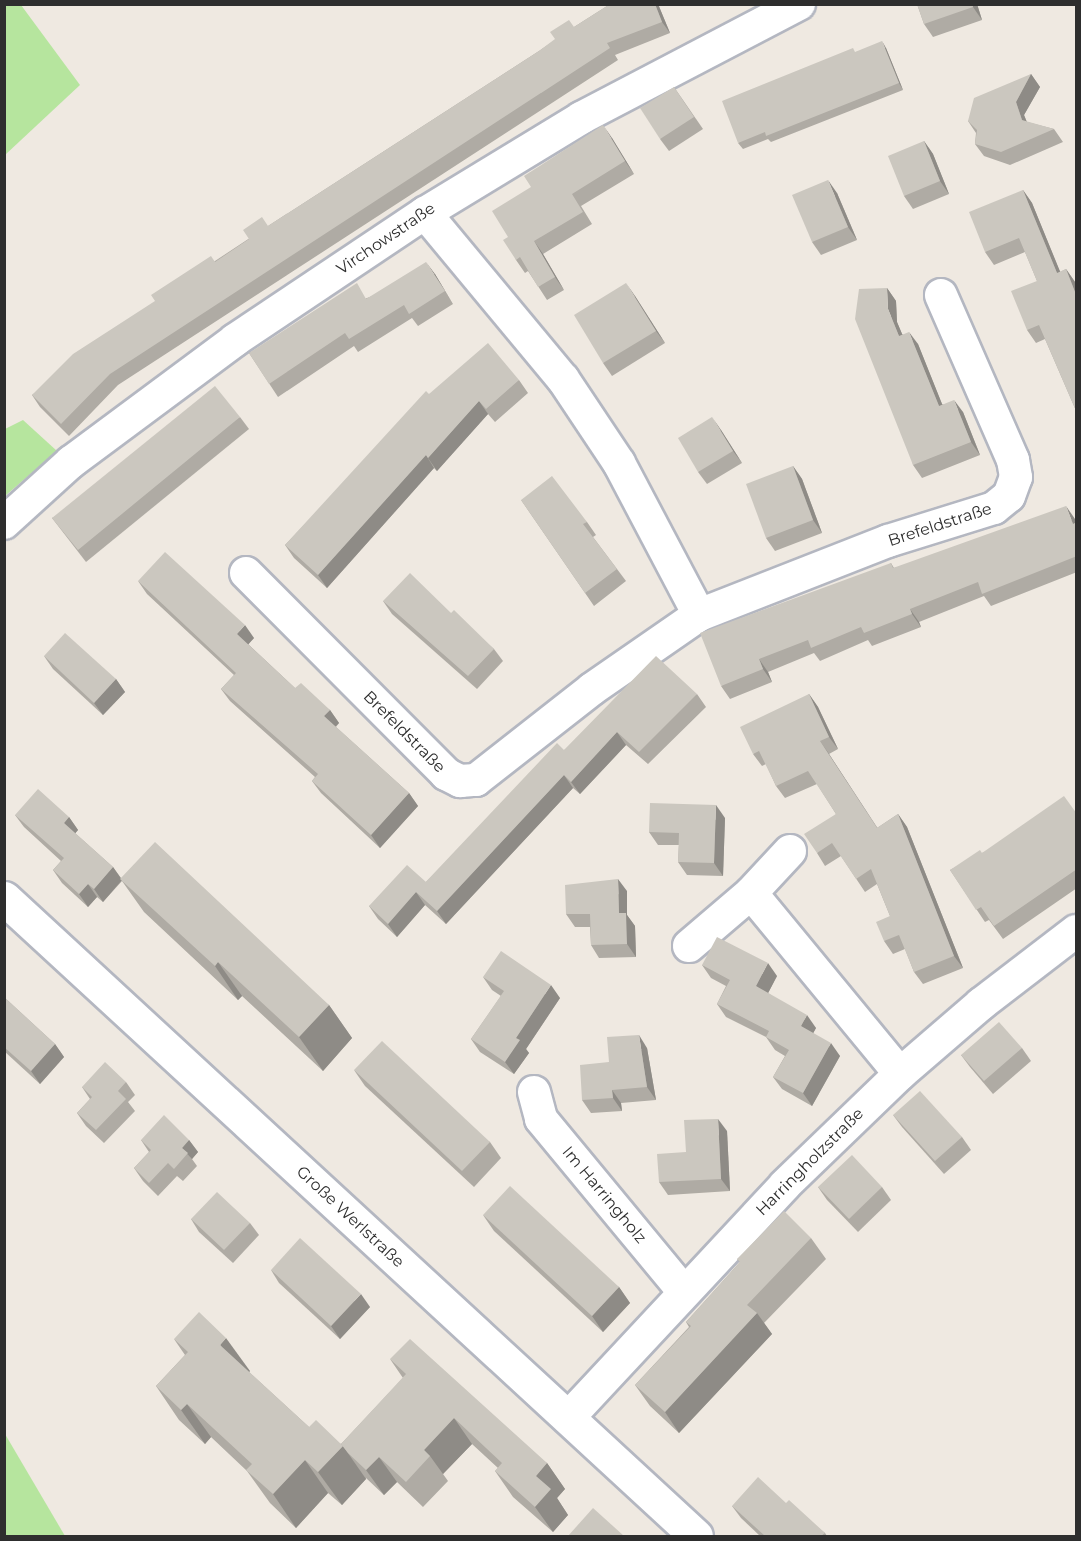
<!DOCTYPE html>
<meta charset="utf-8">
<style>
body{margin:0}
#map{position:relative;width:1081px;height:1541px;overflow:hidden;background:#efe9e1;font-family:Montserrat,sans-serif}
div>[style]{position:absolute}
[style*='--x']{left:calc(var(--x)*1px);top:calc(var(--y)*1px);width:calc(var(--w)*1px);rotate:calc(var(--a)*1deg)}
.green>*{inset:0;background:#b6e59e}
.roads{filter:drop-shadow(2px 0 #b4b7c1) drop-shadow(-2px 0 #b4b7c1) drop-shadow(0 2px #b4b7c1) drop-shadow(0 -2px #b4b7c1)}
.street>*{height:32px;margin:-16px;padding:0 16px;transform-origin:16px;border-radius:16px;background:#fff}
.secondary>*{height:33px;margin:-16.5px;padding:0 16.5px;transform-origin:16.5px;border-radius:16.5px;background:#fff}
.wall>*{inset:0;background:#afaba4}
.shaded-wall>*{inset:0;background:#8e8b86}
.building>*{inset:0;background:#cbc7bf}
span{translate:-50% -50%;white-space:nowrap;text-align:center;line-height:1.15;-webkit-text-stroke:4.5px #fff;paint-order:stroke}
.street-label{font-size:16px;color:#2e2e2e}
.frame{position:absolute;inset:0;border:6px solid #2e2e2e;pointer-events:none}
</style>
<div id="map">
<div class="green">
<i style="clip-path:polygon(5px 4px,21px 5px,80px 85px,5px 155px)"></i>
<i style="clip-path:polygon(23px 420px,57px 451px,5px 496px,5px 429px)"></i>
<i style="clip-path:polygon(5px 1434px,65px 1536px,5px 1536px)"></i>
</div>
<div class="roads">
<div class="street">
<i style="--x:425;--y:213;--w:216;--a:50.3"></i>
<i style="--x:563;--y:379;--w:101;--a:56.3"></i>
<i style="--x:619;--y:463;--w:172;--a:62.2"></i>
<i style="--x:4;--y:523;--w:91;--a:-42.3"></i>
<i style="--x:71;--y:462;--w:204;--a:-36.6"></i>
<i style="--x:235;--y:340;--w:229;--a:-33.8"></i>
<i style="--x:425;--y:213;--w:183;--a:-31.3"></i>
<i style="--x:581;--y:118;--w:246;--a:-27.6"></i>
<i style="--x:246;--y:573;--w:284;--a:45.1"></i>
<i style="--x:446;--y:774;--w:16;--a:27"></i>
<i style="--x:460;--y:781;--w:16;--a:-4"></i>
<i style="--x:476;--y:780;--w:147;--a:-38.1"></i>
<i style="--x:592;--y:689;--w:130;--a:-34.7"></i>
<i style="--x:699;--y:615;--w:203;--a:-21.4"></i>
<i style="--x:888;--y:541;--w:111;--a:-17.3"></i>
<i style="--x:994;--y:508;--w:19;--a:-39"></i>
<i style="--x:1009;--y:496;--w:20;--a:-70"></i>
<i style="--x:1016;--y:477;--w:17;--a:-100"></i>
<i style="--x:1013;--y:460;--w:180;--a:-113.6"></i>
<i style="--x:790;--y:851;--w:57;--a:132.9"></i>
<i style="--x:751;--y:893;--w:234;--a:50.5"></i>
<i style="--x:689;--y:946;--w:82;--a:-40.5"></i>
<i style="--x:534;--y:1092;--w:28;--a:75"></i>
<i style="--x:541;--y:1119;--w:224;--a:50.4"></i>
<i style="--x:568;--y:1418;--w:318;--a:-47"></i>
<i style="--x:785;--y:1185;--w:160;--a:-44"></i>
<i style="--x:900;--y:1074;--w:107;--a:-40.8"></i>
<i style="--x:981;--y:1004;--w:120;--a:-37.5"></i>
</div>
<div class="secondary">
<i style="--x:4;--y:898;--w:941;--a:42.67"></i>
</div>
</div>
<div class="wall">
<i style="clip-path:polygon(607px 4px,658px 4px,670px 33px,615px 55px,618px 60px,118px 385px,69px 436px,40px 407px,32px 395px,215px 261px,268px 226px,539px 51px,574px 27px,607px 6px)"></i>
<i style="clip-path:polygon(917px 4px,977px 4px,982px 20px,933px 37px,924px 24px)"></i>
<i style="clip-path:polygon(886px 48px,903px 90px,771px 142px,768px 139px,743px 149px,738px 143px,856px 52px)"></i>
<i style="clip-path:polygon(1031px 74px,1040px 87px,1024px 115px,1027px 122px,1054px 129px,1063px 142px,1010px 165px,984px 156px,975px 144px,976px 133px,968px 121px)"></i>
<i style="clip-path:polygon(674px 87px,703px 129px,669px 151px,660px 139px)"></i>
<i style="clip-path:polygon(612px 138px,634px 174px,581px 206px,592px 224px,543px 254px,564px 290px,547px 300px,528px 271px,525px 273px,516px 260px,508px 237px)"></i>
<i style="clip-path:polygon(924px 141px,933px 154px,949px 194px,913px 209px,904px 196px)"></i>
<i style="clip-path:polygon(1023px 190px,1032px 203px,1060px 272px,1066px 269px,1075px 282px,1077px 287px,1077px 413px,1045px 339px,1036px 343px,1027px 330px,1037px 281px,1025px 252px,994px 265px,985px 252px)"></i>
<i style="clip-path:polygon(837px 193px,857px 240px,821px 255px,812px 242px)"></i>
<i style="clip-path:polygon(435px 274px,453px 304px,418px 326px,412px 318px,358px 352px,354px 346px,278px 397px,249px 353px,367px 298px)"></i>
<i style="clip-path:polygon(887px 288px,896px 301px,897px 322px,902px 334px,918px 344px,942px 404px,963px 412px,980px 455px,922px 478px,913px 465px)"></i>
<i style="clip-path:polygon(635px 296px,665px 343px,612px 376px,603px 363px)"></i>
<i style="clip-path:polygon(519px 380px,528px 393px,495px 422px,488px 414px,437px 471px,434px 468px,327px 588px,294px 558px,285px 545px,429px 394px)"></i>
<i style="clip-path:polygon(240px 417px,249px 429px,86px 562px,52px 518px)"></i>
<i style="clip-path:polygon(721px 430px,742px 463px,707px 484px,698px 472px)"></i>
<i style="clip-path:polygon(793px 466px,802px 479px,822px 533px,775px 551px,766px 538px)"></i>
<i style="clip-path:polygon(521px 500px,587px 522px,596px 535px,593px 537px,626px 581px,594px 606px)"></i>
<i style="clip-path:polygon(1075px 519px,1077px 522px,1077px 572px,991px 606px,984px 596px,919px 622px,921px 627px,872px 646px,868px 640px,820px 661px,814px 653px,768px 672px,772px 682px,730px 699px,721px 686px,891px 563px,894px 568px)"></i>
<i style="clip-path:polygon(138px 581px,254px 638px,248px 644px,295px 688px,330px 710px,339px 723px,336px 727px,409px 793px,418px 806px,380px 848px,321px 793px,312px 781px,315px 777px,230px 701px,221px 689px,234px 675px,147px 594px)"></i>
<i style="clip-path:polygon(383px 601px,451px 613px,494px 649px,503px 661px,477px 689px,392px 614px)"></i>
<i style="clip-path:polygon(44px 656px,116px 679px,125px 692px,103px 715px,53px 669px)"></i>
<i style="clip-path:polygon(697px 694px,706px 707px,648px 764px,626px 745px,580px 794px,573px 788px,446px 924px,425px 905px,397px 937px,378px 919px,369px 906px,426px 882px,564px 750px)"></i>
<i style="clip-path:polygon(809px 694px,818px 707px,838px 749px,829px 754px,877px 828px,898px 814px,907px 827px,963px 968px,923px 984px,914px 972px,905px 949px,893px 954px,884px 941px,890px 916px,877px 884px,865px 892px,841px 856px,825px 866px,817px 853px,836px 814px,817px 784px,785px 798px,776px 786px,766px 764px,762px 766px,753px 754px)"></i>
<i style="clip-path:polygon(1077px 813px,1077px 888px,1003px 939px,989px 920px,985px 922px,950px 870px,982px 853px)"></i>
<i style="clip-path:polygon(15px 815px,69px 817px,78px 830px,75px 833px,113px 867px,121px 878px,329px 1005px,352px 1038px,323px 1071px,242px 996px,238px 1000px,144px 912px,122px 881px,103px 902px,97px 897px,88px 907px,62px 883px,53px 870px,61px 861px,24px 827px)"></i>
<i style="clip-path:polygon(725px 818px,723px 876px,687px 875px,678px 862px,679px 845px,658px 845px,649px 832px)"></i>
<i style="clip-path:polygon(627px 891px,627px 915px,635px 926px,636px 957px,599px 958px,591px 945px,590px 927px,575px 927px,566px 914px)"></i>
<i style="clip-path:polygon(702px 965px,777px 976px,768px 993px,816px 1028px,813px 1033px,840px 1056px,812px 1106px,782px 1089px,773px 1077px,785px 1056px,775px 1050px,766px 1037px,726px 1017px,717px 1004px,726px 986px,711px 978px)"></i>
<i style="clip-path:polygon(483px 977px,560px 998px,526px 1049px,529px 1053px,514px 1074px,480px 1052px,471px 1039px,501px 996px,492px 990px)"></i>
<i style="clip-path:polygon(4px 997px,55px 1044px,64px 1057px,40px 1084px,4px 1051px)"></i>
<i style="clip-path:polygon(647px 1048px,656px 1100px,621px 1103px,622px 1111px,591px 1113px,582px 1100px,609px 1062px)"></i>
<i style="clip-path:polygon(1022px 1048px,1031px 1061px,993px 1094px,970px 1067px,961px 1055px)"></i>
<i style="clip-path:polygon(354px 1070px,490px 1142px,501px 1158px,474px 1187px,365px 1086px)"></i>
<i style="clip-path:polygon(126px 1082px,135px 1095px,128px 1102px,135px 1111px,104px 1143px,86px 1126px,77px 1113px,90px 1099px,82px 1087px)"></i>
<i style="clip-path:polygon(893px 1115px,962px 1137px,971px 1150px,944px 1174px,902px 1127px)"></i>
<i style="clip-path:polygon(727px 1131px,730px 1191px,668px 1195px,659px 1182px,686px 1152px)"></i>
<i style="clip-path:polygon(141px 1140px,189px 1140px,198px 1152px,192px 1159px,197px 1166px,183px 1181px,177px 1176px,158px 1196px,143px 1181px,134px 1168px,149px 1152px)"></i>
<i style="clip-path:polygon(818px 1187px,882px 1187px,891px 1200px,858px 1232px,827px 1200px)"></i>
<i style="clip-path:polygon(483px 1215px,619px 1287px,630px 1303px,603px 1332px,494px 1231px)"></i>
<i style="clip-path:polygon(191px 1219px,250px 1223px,259px 1235px,233px 1263px,199px 1232px)"></i>
<i style="clip-path:polygon(811px 1238px,826px 1259px,764px 1323px,772px 1334px,679px 1433px,650px 1406px,635px 1385px,689px 1327px,686px 1322px,740px 1262px,737px 1259px)"></i>
<i style="clip-path:polygon(271px 1270px,370px 1307px,340px 1339px,279px 1283px)"></i>
<i style="clip-path:polygon(174px 1339px,250px 1371px,249px 1372px,309px 1427px,341px 1444px,403px 1378px,390px 1359px,547px 1463px,565px 1489px,557px 1498px,568px 1515px,553px 1532px,513px 1497px,495px 1471px,498px 1468px,472px 1444px,443px 1474px,448px 1481px,423px 1507px,397px 1482px,384px 1495px,366px 1478px,366px 1479px,342px 1505px,328px 1493px,296px 1528px,270px 1503px,247px 1471px,211px 1437px,205px 1444px,179px 1420px,156px 1386px,185px 1355px)"></i>
<i style="clip-path:polygon(786px 1503px,825px 1533px,827px 1536px,760px 1536px,741px 1518px,732px 1506px)"></i>
</div>
<div class="shaded-wall">
<i style="clip-path:polygon(655px 4px,658px 4px,670px 33px,662px 22px)"></i>
<i style="clip-path:polygon(972px 4px,977px 4px,982px 20px,973px 7px)"></i>
<i style="clip-path:polygon(882px 41px,886px 48px,903px 90px,899px 83px)"></i>
<i style="clip-path:polygon(1031px 74px,1040px 87px,1024px 115px,1031px 133px,1022px 120px,1016px 102px)"></i>
<i style="clip-path:polygon(603px 125px,612px 138px,634px 174px,625px 161px)"></i>
<i style="clip-path:polygon(924px 141px,933px 154px,949px 194px,940px 181px)"></i>
<i style="clip-path:polygon(828px 180px,837px 193px,857px 240px,848px 227px)"></i>
<i style="clip-path:polygon(1023px 190px,1032px 203px,1066px 286px,1057px 273px)"></i>
<i style="clip-path:polygon(534px 241px,543px 254px,564px 290px,555px 277px)"></i>
<i style="clip-path:polygon(426px 262px,435px 274px,453px 304px,445px 291px)"></i>
<i style="clip-path:polygon(1066px 269px,1075px 282px,1077px 287px,1077px 297px)"></i>
<i style="clip-path:polygon(626px 283px,635px 296px,665px 343px,656px 331px)"></i>
<i style="clip-path:polygon(887px 288px,896px 301px,897px 322px,908px 348px,899px 336px,888px 309px)"></i>
<i style="clip-path:polygon(909px 332px,918px 344px,948px 419px,939px 406px)"></i>
<i style="clip-path:polygon(954px 400px,963px 412px,980px 455px,971px 442px)"></i>
<i style="clip-path:polygon(479px 401px,488px 414px,437px 471px,428px 458px)"></i>
<i style="clip-path:polygon(712px 417px,721px 430px,742px 463px,733px 451px)"></i>
<i style="clip-path:polygon(426px 455px,434px 468px,327px 588px,318px 575px)"></i>
<i style="clip-path:polygon(793px 466px,802px 479px,822px 533px,813px 520px)"></i>
<i style="clip-path:polygon(1066px 506px,1075px 519px,1077px 523px,1073px 524px)"></i>
<i style="clip-path:polygon(910px 609px,919px 622px,921px 627px,912px 614px)"></i>
<i style="clip-path:polygon(245px 625px,254px 638px,246px 647px,237px 634px)"></i>
<i style="clip-path:polygon(759px 659px,768px 672px,772px 682px,763px 669px)"></i>
<i style="clip-path:polygon(116px 679px,125px 692px,103px 715px,94px 703px)"></i>
<i style="clip-path:polygon(809px 694px,818px 707px,838px 749px,829px 737px)"></i>
<i style="clip-path:polygon(330px 710px,339px 723px,333px 729px,324px 716px)"></i>
<i style="clip-path:polygon(617px 732px,626px 745px,580px 794px,571px 782px)"></i>
<i style="clip-path:polygon(820px 741px,829px 754px,886px 841px,877px 828px)"></i>
<i style="clip-path:polygon(564px 775px,573px 788px,446px 924px,437px 911px)"></i>
<i style="clip-path:polygon(409px 793px,418px 806px,380px 848px,371px 835px)"></i>
<i style="clip-path:polygon(716px 805px,725px 818px,723px 876px,714px 863px)"></i>
<i style="clip-path:polygon(898px 814px,907px 827px,963px 968px,954px 956px)"></i>
<i style="clip-path:polygon(69px 817px,78px 830px,73px 836px,64px 823px)"></i>
<i style="clip-path:polygon(113px 867px,122px 880px,103px 902px,94px 889px)"></i>
<i style="clip-path:polygon(618px 879px,627px 891px,627px 915px,635px 926px,636px 957px,627px 944px,619px 913px)"></i>
<i style="clip-path:polygon(88px 884px,97px 897px,88px 907px,79px 894px)"></i>
<i style="clip-path:polygon(416px 892px,425px 905px,397px 937px,388px 924px)"></i>
<i style="clip-path:polygon(218px 962px,242px 996px,238px 1000px,215px 966px)"></i>
<i style="clip-path:polygon(768px 963px,777px 976px,765px 999px,756px 986px)"></i>
<i style="clip-path:polygon(551px 985px,560px 998px,526px 1049px,529px 1053px,514px 1074px,505px 1062px,516px 1038px)"></i>
<i style="clip-path:polygon(329px 1005px,352px 1038px,323px 1071px,299px 1037px)"></i>
<i style="clip-path:polygon(807px 1015px,816px 1028px,810px 1039px,801px 1026px)"></i>
<i style="clip-path:polygon(639px 1035px,647px 1048px,656px 1100px,647px 1087px)"></i>
<i style="clip-path:polygon(831px 1043px,840px 1056px,812px 1106px,803px 1093px)"></i>
<i style="clip-path:polygon(55px 1044px,64px 1057px,40px 1084px,31px 1071px)"></i>
<i style="clip-path:polygon(612px 1090px,621px 1103px,622px 1111px,613px 1098px)"></i>
<i style="clip-path:polygon(718px 1119px,727px 1131px,730px 1191px,721px 1179px)"></i>
<i style="clip-path:polygon(189px 1140px,198px 1152px,192px 1159px,182px 1148px)"></i>
<i style="clip-path:polygon(619px 1287px,630px 1303px,603px 1332px,592px 1316px)"></i>
<i style="clip-path:polygon(361px 1294px,370px 1307px,340px 1339px,331px 1326px)"></i>
<i style="clip-path:polygon(757px 1313px,772px 1334px,679px 1433px,665px 1412px)"></i>
<i style="clip-path:polygon(226px 1338px,250px 1371px,243px 1378px,220px 1345px)"></i>
<i style="clip-path:polygon(187px 1404px,211px 1437px,205px 1444px,181px 1410px)"></i>
<i style="clip-path:polygon(454px 1418px,472px 1444px,443px 1474px,430px 1456px,424px 1450px)"></i>
<i style="clip-path:polygon(343px 1446px,366px 1479px,342px 1505px,318px 1472px)"></i>
<i style="clip-path:polygon(379px 1457px,397px 1482px,384px 1495px,366px 1470px)"></i>
<i style="clip-path:polygon(305px 1460px,328px 1493px,296px 1528px,273px 1494px)"></i>
<i style="clip-path:polygon(547px 1463px,565px 1489px,557px 1498px,568px 1515px,553px 1532px,535px 1507px,536px 1476px)"></i>
</div>
<div class="building">
<i style="clip-path:polygon(607px 4px,655px 4px,662px 22px,607px 43px,610px 48px,110px 374px,61px 424px,32px 395px,73px 354px,155px 301px,151px 295px,211px 256px,215px 262px,249px 239px,243px 230px,262px 217px,268px 226px,539px 51px,555px 39px,550px 32px,569px 20px,574px 27px,607px 6px)"></i>
<i style="clip-path:polygon(917px 4px,972px 4px,973px 7px,924px 24px)"></i>
<i style="clip-path:polygon(882px 41px,899px 83px,766px 136px,765px 132px,738px 143px,722px 101px,853px 48px,855px 52px)"></i>
<i style="clip-path:polygon(1031px 74px,1016px 102px,1022px 120px,1054px 129px,1001px 152px,975px 144px,977px 130px,968px 121px,974px 98px)"></i>
<i style="clip-path:polygon(674px 87px,694px 117px,660px 139px,640px 108px)"></i>
<i style="clip-path:polygon(603px 125px,625px 161px,572px 194px,583px 212px,534px 241px,555px 277px,538px 287px,520px 257px,516px 260px,503px 240px,508px 237px,492px 211px,531px 187px,524px 176px)"></i>
<i style="clip-path:polygon(924px 141px,940px 181px,904px 196px,888px 156px)"></i>
<i style="clip-path:polygon(828px 180px,848px 227px,812px 242px,792px 195px)"></i>
<i style="clip-path:polygon(1023px 190px,1057px 273px,1066px 269px,1077px 297px,1077px 413px,1039px 325px,1027px 330px,1011px 291px,1037px 281px,1019px 238px,985px 252px,969px 212px)"></i>
<i style="clip-path:polygon(426px 262px,445px 291px,409px 314px,404px 305px,349px 339px,345px 333px,269px 384px,249px 353px,357px 283px,366px 299px)"></i>
<i style="clip-path:polygon(626px 283px,656px 331px,603px 363px,574px 315px)"></i>
<i style="clip-path:polygon(887px 288px,888px 309px,899px 336px,909px 332px,939px 406px,954px 400px,971px 442px,913px 465px,855px 319px,859px 289px)"></i>
<i style="clip-path:polygon(488px 343px,519px 380px,486px 409px,479px 401px,428px 458px,426px 455px,318px 575px,285px 545px,426px 391px,429px 394px)"></i>
<i style="clip-path:polygon(215px 386px,240px 417px,78px 550px,52px 518px)"></i>
<i style="clip-path:polygon(712px 417px,733px 451px,698px 472px,678px 438px)"></i>
<i style="clip-path:polygon(793px 466px,813px 520px,766px 538px,746px 484px)"></i>
<i style="clip-path:polygon(552px 476px,587px 522px,583px 524px,617px 569px,585px 593px,521px 500px)"></i>
<i style="clip-path:polygon(1066px 506px,1073px 524px,1077px 522px,1077px 556px,982px 594px,978px 582px,910px 609px,912px 614px,864px 633px,861px 627px,811px 648px,808px 640px,759px 659px,763px 669px,721px 686px,700px 633px,891px 563px,893px 568px)"></i>
<i style="clip-path:polygon(165px 552px,245px 625px,237px 634px,295px 688px,301px 683px,330px 710px,324px 716px,409px 793px,371px 835px,312px 781px,318px 774px,221px 689px,236px 673px,138px 581px)"></i>
<i style="clip-path:polygon(410px 573px,451px 613px,454px 610px,494px 649px,468px 676px,383px 601px)"></i>
<i style="clip-path:polygon(65px 633px,116px 679px,94px 703px,44px 656px)"></i>
<i style="clip-path:polygon(656px 656px,697px 694px,639px 752px,617px 732px,571px 782px,564px 775px,437px 911px,416px 892px,388px 924px,369px 906px,407px 865px,426px 882px,420px 888px,557px 743px,564px 750px)"></i>
<i style="clip-path:polygon(809px 694px,829px 737px,820px 741px,877px 828px,898px 814px,954px 956px,914px 972px,899px 935px,884px 941px,876px 922px,890px 916px,871px 869px,856px 879px,832px 843px,817px 853px,804px 834px,836px 814px,808px 771px,776px 786px,759px 751px,753px 754px,740px 727px)"></i>
<i style="clip-path:polygon(38px 789px,69px 817px,64px 823px,113px 867px,94px 889px,88px 884px,79px 894px,53px 870px,64px 858px,15px 815px)"></i>
<i style="clip-path:polygon(1064px 796px,1077px 814px,1077px 869px,994px 926px,981px 907px,976px 910px,950px 870px,980px 850px,982px 853px)"></i>
<i style="clip-path:polygon(650px 803px,716px 805px,714px 863px,678px 862px,679px 833px,649px 832px)"></i>
<i style="clip-path:polygon(155px 842px,329px 1005px,299px 1037px,218px 962px,215px 966px,120px 879px)"></i>
<i style="clip-path:polygon(618px 879px,619px 913px,626px 913px,627px 944px,591px 945px,590px 914px,566px 914px,565px 885px)"></i>
<i style="clip-path:polygon(717px 937px,768px 963px,756px 986px,807px 1015px,801px 1026px,831px 1043px,803px 1093px,773px 1077px,789px 1050px,766px 1037px,769px 1031px,717px 1004px,730px 980px,702px 965px)"></i>
<i style="clip-path:polygon(501px 951px,551px 985px,516px 1038px,520px 1040px,505px 1062px,471px 1039px,504px 991px,483px 977px)"></i>
<i style="clip-path:polygon(4px 997px,55px 1044px,31px 1071px,4px 1047px)"></i>
<i style="clip-path:polygon(999px 1022px,1022px 1048px,984px 1081px,961px 1055px)"></i>
<i style="clip-path:polygon(639px 1035px,647px 1087px,612px 1090px,613px 1098px,582px 1100px,580px 1065px,609px 1062px,607px 1037px)"></i>
<i style="clip-path:polygon(382px 1041px,490px 1142px,462px 1171px,354px 1070px)"></i>
<i style="clip-path:polygon(105px 1062px,126px 1082px,118px 1091px,126px 1099px,96px 1130px,77px 1113px,92px 1097px,82px 1087px)"></i>
<i style="clip-path:polygon(920px 1091px,962px 1137px,935px 1161px,893px 1115px)"></i>
<i style="clip-path:polygon(164px 1115px,189px 1140px,182px 1148px,188px 1153px,174px 1169px,168px 1163px,149px 1183px,134px 1168px,151px 1150px,141px 1140px)"></i>
<i style="clip-path:polygon(718px 1119px,721px 1179px,659px 1182px,657px 1154px,686px 1152px,684px 1120px)"></i>
<i style="clip-path:polygon(852px 1155px,882px 1187px,849px 1219px,818px 1187px)"></i>
<i style="clip-path:polygon(510px 1186px,619px 1287px,592px 1316px,483px 1215px)"></i>
<i style="clip-path:polygon(217px 1192px,250px 1223px,224px 1250px,191px 1219px)"></i>
<i style="clip-path:polygon(784px 1211px,811px 1238px,747px 1305px,757px 1313px,665px 1412px,635px 1385px,691px 1326px,686px 1322px,740px 1262px,737px 1259px)"></i>
<i style="clip-path:polygon(300px 1238px,361px 1294px,331px 1326px,271px 1270px)"></i>
<i style="clip-path:polygon(199px 1312px,226px 1338px,220px 1345px,309px 1427px,316px 1420px,343px 1446px,318px 1472px,305px 1460px,273px 1494px,246px 1470px,252px 1464px,187px 1404px,181px 1410px,156px 1386px,188px 1352px,174px 1339px)"></i>
<i style="clip-path:polygon(410px 1339px,547px 1463px,536px 1476px,551px 1489px,535px 1507px,495px 1471px,502px 1463px,454px 1418px,424px 1450px,430px 1456px,406px 1482px,379px 1457px,366px 1470px,348px 1453px,341px 1444px,406px 1374px,390px 1359px)"></i>
<i style="clip-path:polygon(758px 1477px,786px 1503px,789px 1500px,825px 1533px,821px 1536px,765px 1536px,732px 1506px)"></i>
<i style="clip-path:polygon(593px 1508px,624px 1536px,568px 1536px)"></i>
</div>
<div class="street-label">
<span style="left:386px;top:239px;rotate:-34deg">Virchowstraße</span>
<span style="left:940px;top:525px;rotate:-18deg">Brefeldstraße</span>
<span style="left:404px;top:732px;rotate:45deg">Brefeldstraße</span>
<span style="left:810px;top:1162px;rotate:-45deg">Harringholzstraße</span>
<span style="left:604px;top:1195px;rotate:50deg">Im Harringholz</span>
<span style="left:350px;top:1217px;rotate:43deg">Große Werlstraße</span>
</div>
<div class="frame"></div>
</div>
